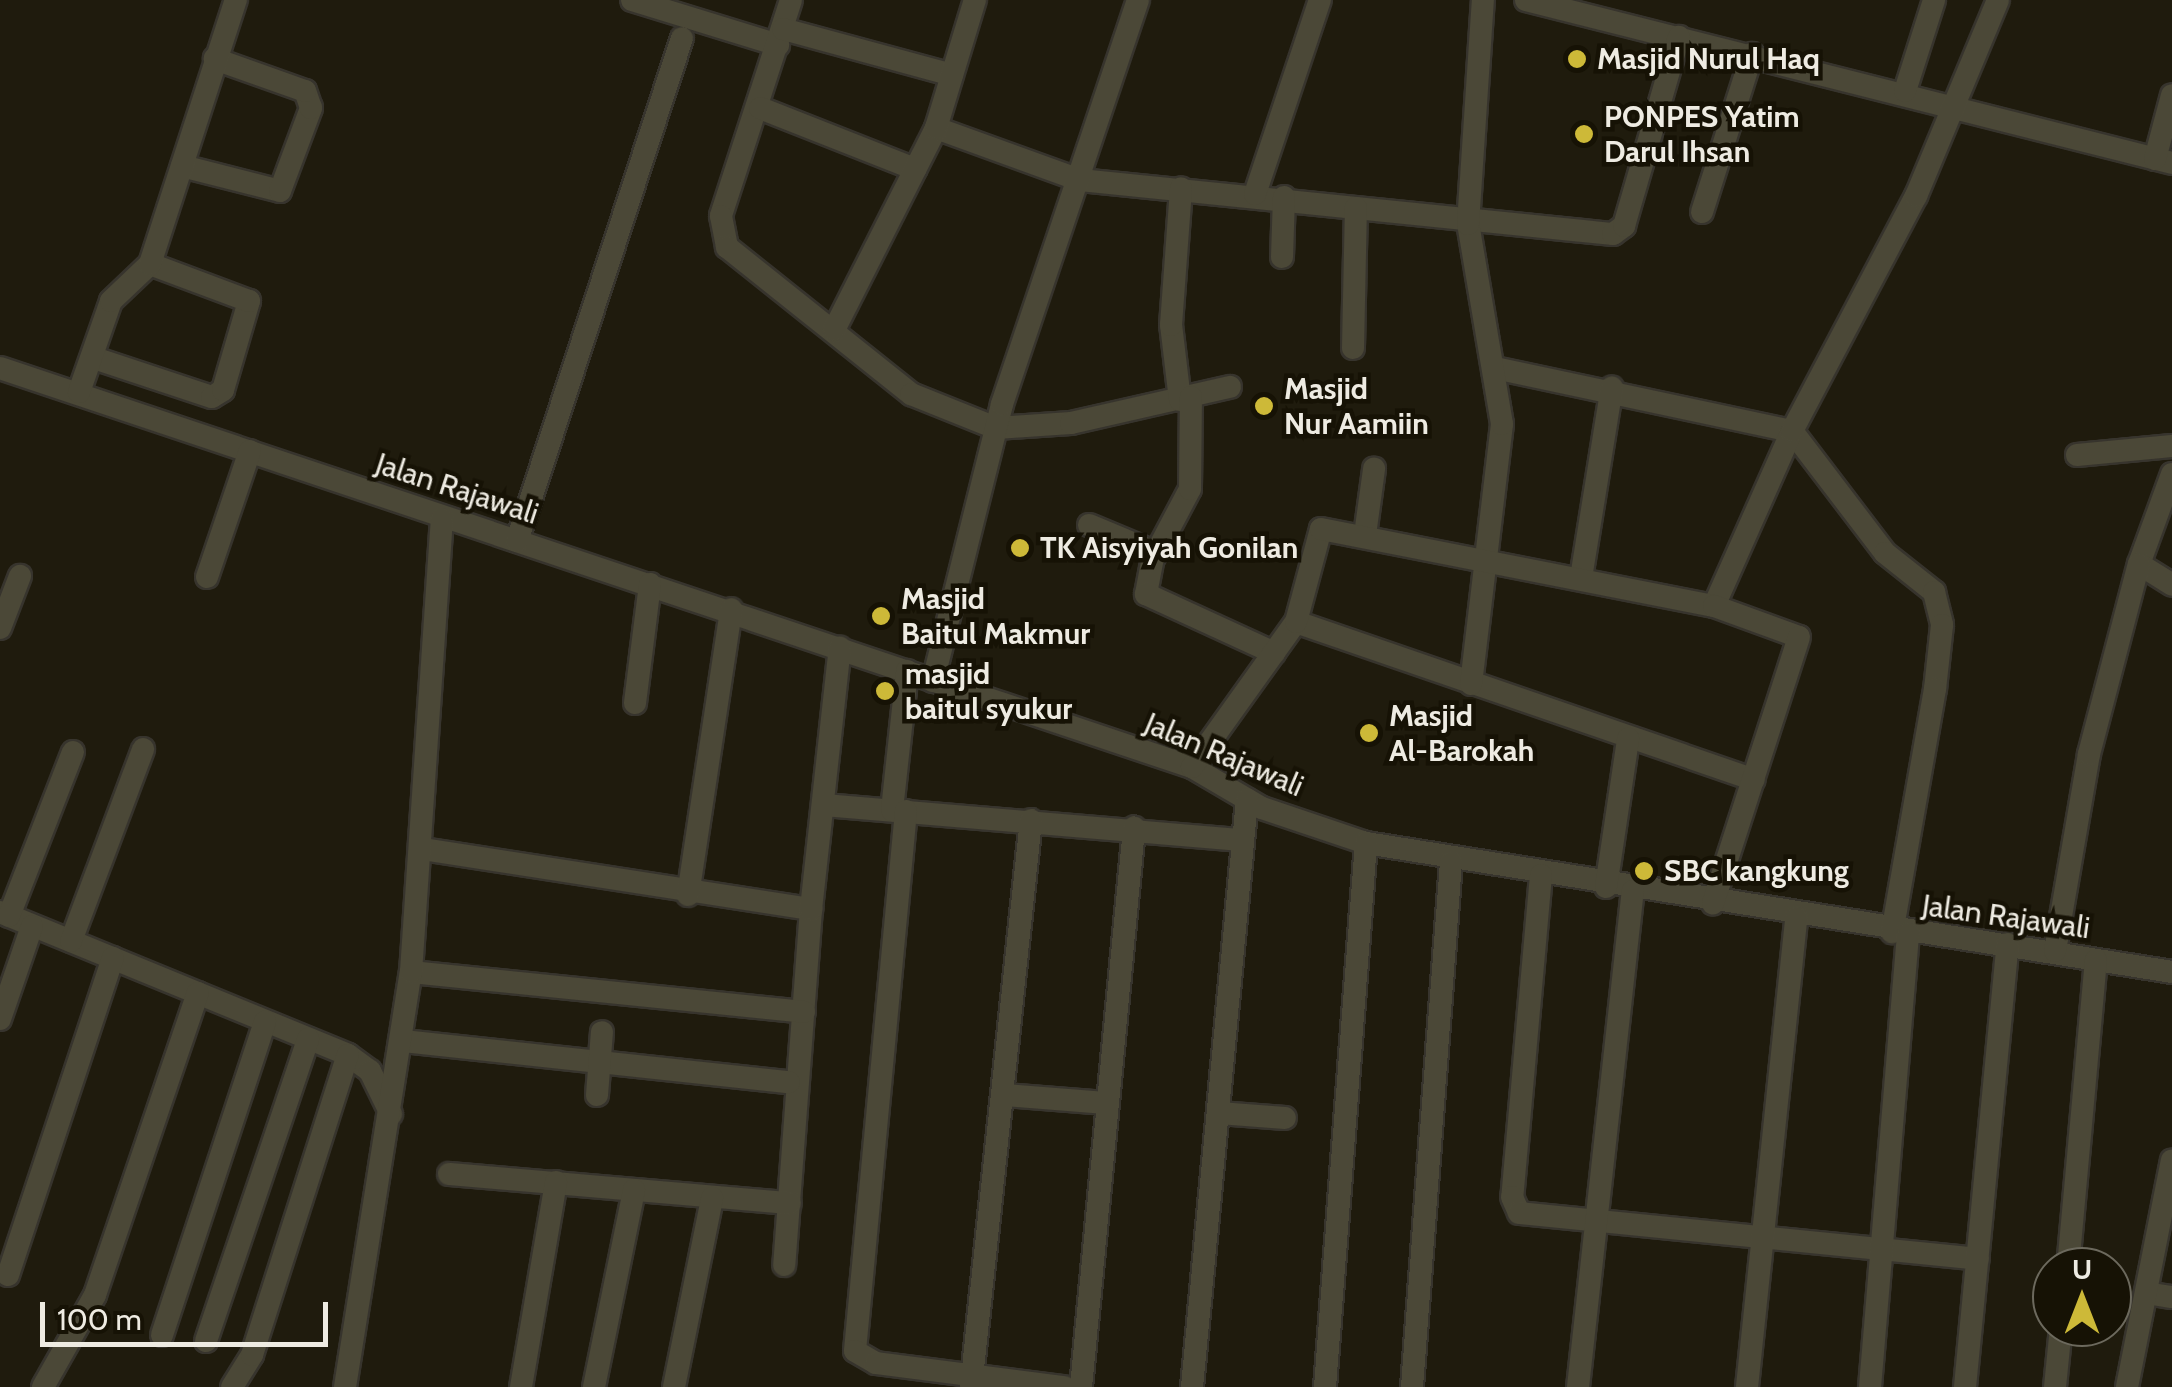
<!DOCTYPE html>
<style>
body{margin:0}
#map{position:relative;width:2172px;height:1387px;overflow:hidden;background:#1f1b0d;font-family:Cabin,sans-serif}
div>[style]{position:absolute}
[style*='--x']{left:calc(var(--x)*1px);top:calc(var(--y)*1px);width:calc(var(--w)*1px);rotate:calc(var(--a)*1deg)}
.roads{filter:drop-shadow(2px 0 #37342d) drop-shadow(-2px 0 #37342d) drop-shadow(0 2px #37342d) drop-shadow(0 -2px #37342d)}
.street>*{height:22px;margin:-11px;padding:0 11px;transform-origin:11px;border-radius:11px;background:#4b4837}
.dots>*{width:28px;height:28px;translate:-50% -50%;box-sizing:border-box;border:5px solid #161205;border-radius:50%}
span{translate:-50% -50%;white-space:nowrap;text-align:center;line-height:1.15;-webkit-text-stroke:9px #161205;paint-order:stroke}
.poi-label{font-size:30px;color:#eeebe2;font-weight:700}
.left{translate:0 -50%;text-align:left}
.street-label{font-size:30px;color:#eeebe2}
.north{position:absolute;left:2032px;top:1247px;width:100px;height:100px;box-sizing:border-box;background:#161205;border:2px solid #6c695d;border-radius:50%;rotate:0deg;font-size:28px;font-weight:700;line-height:40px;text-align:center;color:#eeebe2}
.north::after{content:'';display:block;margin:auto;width:35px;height:45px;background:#cdb938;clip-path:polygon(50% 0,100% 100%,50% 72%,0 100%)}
.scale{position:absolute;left:40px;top:1302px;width:288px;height:45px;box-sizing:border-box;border:5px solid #eeebe2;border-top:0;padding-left:12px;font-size:30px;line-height:35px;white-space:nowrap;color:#eeebe2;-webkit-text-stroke:8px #161205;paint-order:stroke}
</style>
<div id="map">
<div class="roads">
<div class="street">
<i style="--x:632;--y:0;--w:153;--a:17.1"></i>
<i style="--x:791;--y:0;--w:227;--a:108"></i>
<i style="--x:721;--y:216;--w:32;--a:79"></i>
<i style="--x:727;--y:247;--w:236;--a:38.6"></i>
<i style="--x:911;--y:394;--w:92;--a:21.8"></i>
<i style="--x:996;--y:428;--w:75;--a:-3.8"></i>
<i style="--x:1071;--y:423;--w:163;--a:-12.8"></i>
<i style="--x:1526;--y:0;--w:666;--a:14.16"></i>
<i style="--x:783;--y:29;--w:175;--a:15.2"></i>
<i style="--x:1905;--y:91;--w:96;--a:-72.3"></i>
<i style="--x:760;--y:108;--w:167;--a:21.5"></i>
<i style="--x:936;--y:128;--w:153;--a:19.9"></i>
<i style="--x:1080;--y:180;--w:536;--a:5.79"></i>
<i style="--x:1613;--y:234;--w:14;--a:-36"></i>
<i style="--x:1624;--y:226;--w:197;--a:-73.8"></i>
<i style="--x:2155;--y:159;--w:66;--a:-75.1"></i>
<i style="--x:182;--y:166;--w:101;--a:14.3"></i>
<i style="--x:280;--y:191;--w:89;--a:-69.5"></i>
<i style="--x:311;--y:108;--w:18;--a:-109"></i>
<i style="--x:305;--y:91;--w:96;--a:-160.4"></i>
<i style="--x:1255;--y:194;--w:205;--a:-71.5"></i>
<i style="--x:1702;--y:212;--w:166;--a:-72.4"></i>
<i style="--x:1282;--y:257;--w:60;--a:-88.1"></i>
<i style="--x:834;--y:330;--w:226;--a:-63.2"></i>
<i style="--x:936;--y:128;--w:134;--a:-73.1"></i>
<i style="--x:1353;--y:348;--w:140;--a:-88.8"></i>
<i style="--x:94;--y:358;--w:124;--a:18.3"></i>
<i style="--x:212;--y:397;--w:13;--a:-32"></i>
<i style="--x:223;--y:390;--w:93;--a:-73.7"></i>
<i style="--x:249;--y:301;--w:106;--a:-159.5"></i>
<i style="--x:0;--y:368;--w:1257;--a:18.51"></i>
<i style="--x:1192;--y:767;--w:81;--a:30.4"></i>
<i style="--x:1262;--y:808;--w:110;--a:18.6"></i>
<i style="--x:1366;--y:843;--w:816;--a:9.09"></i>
<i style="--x:1495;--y:368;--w:304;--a:12"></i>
<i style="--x:1792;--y:431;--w:153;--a:52.7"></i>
<i style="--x:1885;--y:553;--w:63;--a:38.5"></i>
<i style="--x:1934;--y:592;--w:34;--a:76"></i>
<i style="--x:1942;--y:625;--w:64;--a:96.2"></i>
<i style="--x:1935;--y:689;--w:247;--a:100"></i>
<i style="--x:79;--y:392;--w:96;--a:-70.6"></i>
<i style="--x:111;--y:301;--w:54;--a:-43.5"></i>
<i style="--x:150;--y:264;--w:278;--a:-72"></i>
<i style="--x:1180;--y:400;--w:76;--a:-96.8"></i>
<i style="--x:1171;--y:325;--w:137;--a:-85.8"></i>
<i style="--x:2077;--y:455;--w:95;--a:-5.4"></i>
<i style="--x:2172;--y:474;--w:96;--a:110.1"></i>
<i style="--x:2139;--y:564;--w:39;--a:32"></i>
<i style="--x:1089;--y:525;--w:70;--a:22.6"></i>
<i style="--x:1154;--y:552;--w:43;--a:100.8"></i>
<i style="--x:1146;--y:594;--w:141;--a:24.7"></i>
<i style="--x:1365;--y:535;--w:67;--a:-82.2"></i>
<i style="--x:517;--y:541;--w:529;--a:-71.84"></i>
<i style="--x:1154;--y:557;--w:77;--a:-62.1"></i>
<i style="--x:1190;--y:489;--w:92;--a:-89.4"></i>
<i style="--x:207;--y:577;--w:133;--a:-71.2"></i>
<i style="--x:1581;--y:578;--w:193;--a:-80.8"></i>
<i style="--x:1714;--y:606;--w:192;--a:-66"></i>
<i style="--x:1792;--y:431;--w:266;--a:-62.2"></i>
<i style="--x:1916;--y:196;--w:212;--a:-67.3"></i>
<i style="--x:1296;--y:622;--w:484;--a:19"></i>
<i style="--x:0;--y:628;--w:56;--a:-69"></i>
<i style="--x:933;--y:681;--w:285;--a:-76"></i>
<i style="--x:1002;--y:404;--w:426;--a:-71.4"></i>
<i style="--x:1471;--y:684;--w:262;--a:-83.2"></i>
<i style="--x:1502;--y:424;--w:203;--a:-99.6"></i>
<i style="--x:1468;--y:224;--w:225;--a:-86.2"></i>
<i style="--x:635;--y:703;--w:120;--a:-82.8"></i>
<i style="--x:1192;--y:767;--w:178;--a:-54.4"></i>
<i style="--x:1296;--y:622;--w:96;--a:-75"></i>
<i style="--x:1321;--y:529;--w:400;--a:11.1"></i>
<i style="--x:1714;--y:606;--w:90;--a:20"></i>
<i style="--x:1799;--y:637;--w:280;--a:107.9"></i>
<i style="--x:823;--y:805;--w:421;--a:4.8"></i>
<i style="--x:892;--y:810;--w:140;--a:-83.8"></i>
<i style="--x:906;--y:811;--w:542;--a:95.4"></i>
<i style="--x:855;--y:1351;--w:24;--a:30"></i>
<i style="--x:876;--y:1363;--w:190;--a:7.3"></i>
<i style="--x:423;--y:849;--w:393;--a:8.8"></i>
<i style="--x:811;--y:909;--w:357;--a:94.3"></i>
<i style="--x:1541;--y:875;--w:323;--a:95.1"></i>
<i style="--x:1512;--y:1197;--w:17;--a:66"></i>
<i style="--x:1519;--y:1213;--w:461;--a:5.7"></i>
<i style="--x:1606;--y:887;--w:150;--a:-81.5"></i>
<i style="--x:688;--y:895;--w:289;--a:-81.4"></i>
<i style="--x:811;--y:909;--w:263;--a:-83.7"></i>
<i style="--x:0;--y:912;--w:376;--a:22.3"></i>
<i style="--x:348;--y:1055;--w:27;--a:36"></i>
<i style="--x:370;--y:1071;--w:48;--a:64"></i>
<i style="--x:9;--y:916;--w:176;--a:-68.7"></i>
<i style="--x:71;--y:941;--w:205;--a:-69.4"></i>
<i style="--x:2055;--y:951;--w:200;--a:-80.2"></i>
<i style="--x:2089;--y:754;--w:196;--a:-75.3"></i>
<i style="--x:411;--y:972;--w:395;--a:5.8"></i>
<i style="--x:0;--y:1019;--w:98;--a:-71"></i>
<i style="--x:403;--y:1041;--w:388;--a:6.1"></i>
<i style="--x:597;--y:1095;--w:63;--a:-85.5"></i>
<i style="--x:1005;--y:1095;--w:101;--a:4.5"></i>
<i style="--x:1219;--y:1113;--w:66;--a:4.3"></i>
<i style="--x:449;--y:1174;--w:342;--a:4.9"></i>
<i style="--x:2068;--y:1267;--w:308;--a:-84.8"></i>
<i style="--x:8;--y:1275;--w:334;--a:-71.7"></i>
<i style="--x:2146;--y:1293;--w:26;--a:9"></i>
<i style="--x:162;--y:1335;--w:330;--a:-71.8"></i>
<i style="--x:206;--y:1341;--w:319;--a:-71.3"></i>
<i style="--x:43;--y:1387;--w:106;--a:-60.5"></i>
<i style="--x:95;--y:1295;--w:319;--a:-71.2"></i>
<i style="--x:232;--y:1387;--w:38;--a:-58"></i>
<i style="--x:252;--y:1355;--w:315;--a:-72.3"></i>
<i style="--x:345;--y:1387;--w:420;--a:-81"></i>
<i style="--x:411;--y:972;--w:454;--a:-86.1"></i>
<i style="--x:521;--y:1387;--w:208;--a:-80.3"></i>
<i style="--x:594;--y:1387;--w:201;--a:-78.5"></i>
<i style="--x:674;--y:1387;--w:193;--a:-78.6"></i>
<i style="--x:971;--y:1387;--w:570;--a:-83.96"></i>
<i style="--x:1081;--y:1387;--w:562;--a:-84.58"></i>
<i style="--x:1192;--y:1387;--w:590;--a:-84.65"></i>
<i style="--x:1325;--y:1387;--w:546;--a:-85.69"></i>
<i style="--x:1412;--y:1387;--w:526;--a:-85.75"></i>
<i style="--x:1578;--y:1387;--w:499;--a:-83.7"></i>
<i style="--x:1747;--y:1387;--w:472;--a:-84"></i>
<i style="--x:1870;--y:1387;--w:455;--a:-85.2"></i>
<i style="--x:1965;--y:1387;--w:445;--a:-84.5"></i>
<i style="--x:2055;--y:1387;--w:60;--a:-84.3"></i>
<i style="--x:2127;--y:1387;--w:231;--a:-78.8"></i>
</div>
</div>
<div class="dots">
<i style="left:1577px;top:59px;background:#cdb938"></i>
<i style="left:1584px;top:134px;background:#cdb938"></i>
<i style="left:1264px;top:406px;background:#cdb938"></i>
<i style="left:1020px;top:548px;background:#cdb938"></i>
<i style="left:881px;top:616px;background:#cdb938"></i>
<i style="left:885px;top:691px;background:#cdb938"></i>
<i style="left:1369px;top:733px;background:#cdb938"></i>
<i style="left:1644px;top:871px;background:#cdb938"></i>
</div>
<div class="poi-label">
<span class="left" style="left:1597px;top:59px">Masjid Nurul Haq</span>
<span class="left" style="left:1604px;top:134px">PONPES Yatim<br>Darul Ihsan</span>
<span class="left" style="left:1284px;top:406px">Masjid<br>Nur Aamiin</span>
<span class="left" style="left:1040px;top:548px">TK Aisyiyah Gonilan</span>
<span class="left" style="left:901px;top:616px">Masjid<br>Baitul Makmur</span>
<span class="left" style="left:905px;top:691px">masjid<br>baitul syukur</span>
<span class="left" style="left:1389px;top:733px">Masjid<br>Al-Barokah</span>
<span class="left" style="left:1664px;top:871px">SBC kangkung</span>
</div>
<div class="street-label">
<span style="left:457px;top:489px;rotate:18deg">Jalan Rajawali</span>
<span style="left:1224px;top:755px;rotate:23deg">Jalan Rajawali</span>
<span style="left:2006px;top:917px;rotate:8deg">Jalan Rajawali</span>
</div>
<div class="north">U</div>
<div class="scale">100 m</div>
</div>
